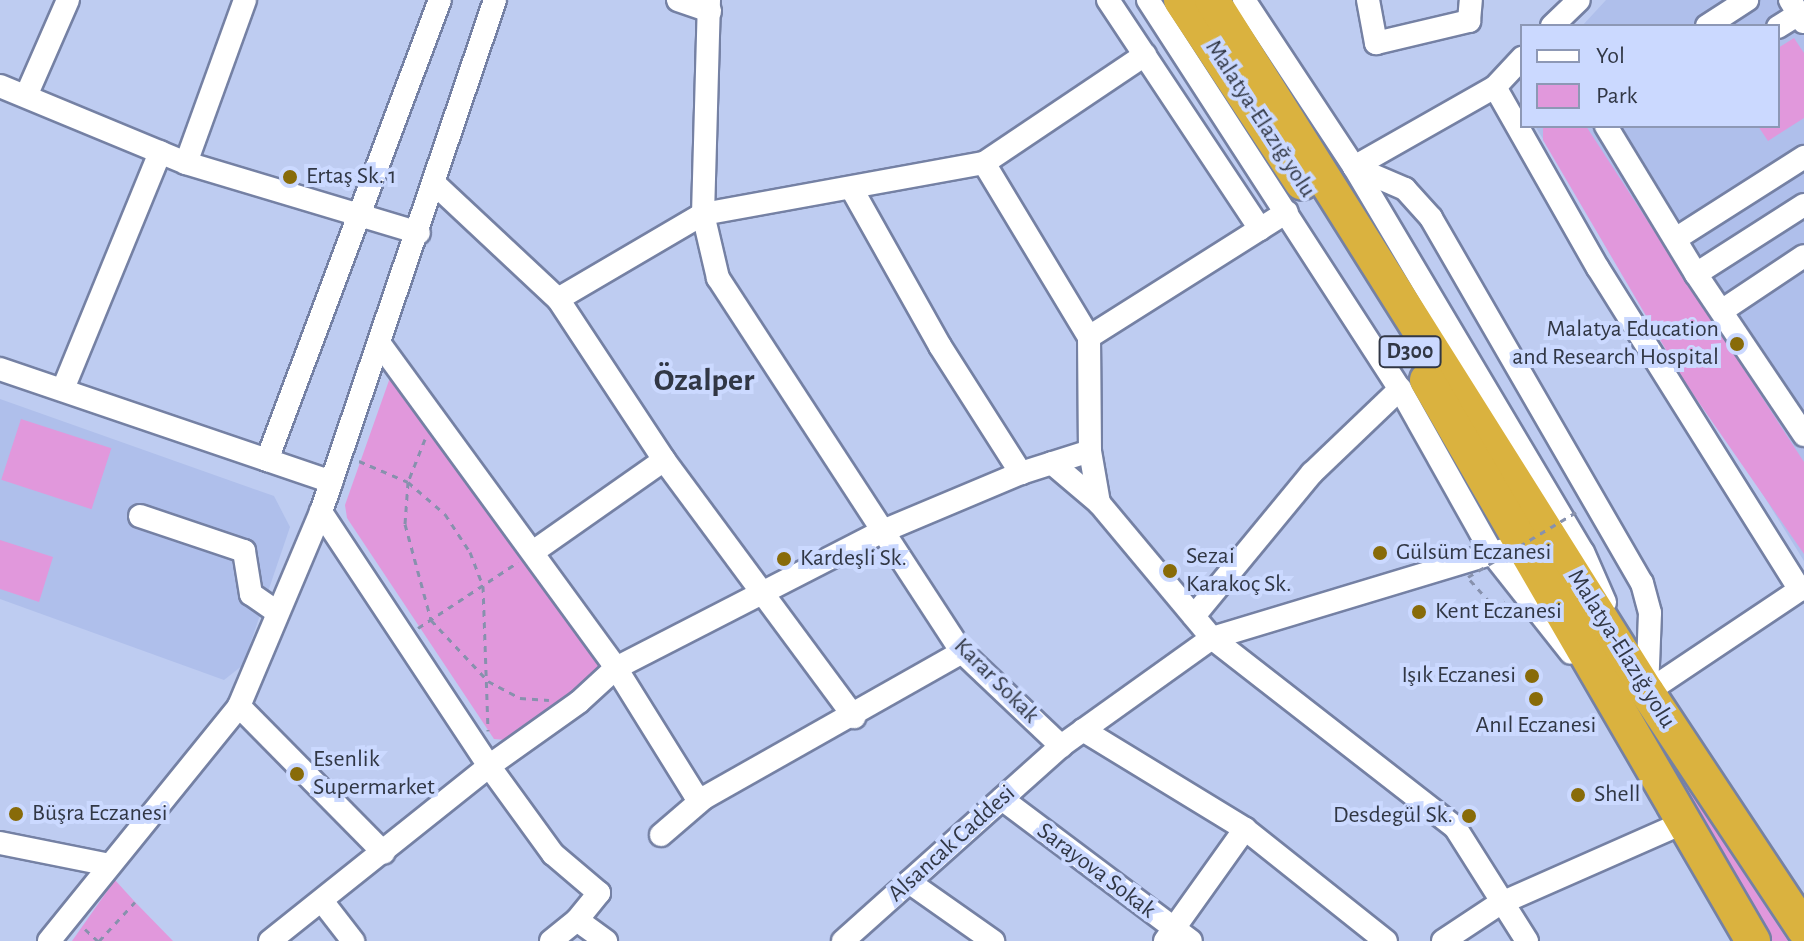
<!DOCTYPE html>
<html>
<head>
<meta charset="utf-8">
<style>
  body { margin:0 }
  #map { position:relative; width:1804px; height:941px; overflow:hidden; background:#beccf1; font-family:"Alegreya Sans",sans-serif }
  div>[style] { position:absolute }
  .built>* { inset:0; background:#afbfeb }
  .green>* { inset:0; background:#e198dc; transform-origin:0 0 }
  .path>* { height:3px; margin-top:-1.5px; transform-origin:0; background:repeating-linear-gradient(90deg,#8791ad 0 6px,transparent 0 12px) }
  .roads { filter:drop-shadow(2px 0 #7581a4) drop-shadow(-2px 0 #7581a4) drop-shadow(0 2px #7581a4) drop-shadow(0 -2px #7581a4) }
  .minor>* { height:22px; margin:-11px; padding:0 11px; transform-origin:11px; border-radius:11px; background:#fff }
  .highway>* { height:34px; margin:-17px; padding:0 17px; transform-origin:17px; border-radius:17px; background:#dab23f }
  .path-bridge>* { height:3px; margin-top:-1.5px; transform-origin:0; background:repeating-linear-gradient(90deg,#8791ad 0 6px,transparent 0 12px) }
  .dots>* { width:22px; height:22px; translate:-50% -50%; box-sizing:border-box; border:4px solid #cbd9ff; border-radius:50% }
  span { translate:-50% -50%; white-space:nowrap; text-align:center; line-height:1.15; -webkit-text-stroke:8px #cbd9ff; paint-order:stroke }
  .shield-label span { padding:2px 6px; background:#cbd9ff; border:2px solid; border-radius:6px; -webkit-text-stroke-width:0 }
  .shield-label { font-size:22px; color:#313745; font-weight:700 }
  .street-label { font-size:24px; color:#313745 }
  .poi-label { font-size:24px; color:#313745 }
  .left { translate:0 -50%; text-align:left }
  .right { translate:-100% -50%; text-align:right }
  .district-label { font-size:32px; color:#313745; font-weight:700 }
  .legend { position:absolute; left:1520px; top:24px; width:260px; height:104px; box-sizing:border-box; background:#cbd9ff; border:2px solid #8d98b5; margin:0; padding:10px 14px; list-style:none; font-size:24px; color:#313745 }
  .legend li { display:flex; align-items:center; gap:16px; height:40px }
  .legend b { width:40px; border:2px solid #8d98b5 }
</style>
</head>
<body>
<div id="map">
  <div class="built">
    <div style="clip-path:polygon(1606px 0,1804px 0,1804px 561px,1535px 126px,1778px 126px,1778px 26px,1582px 26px)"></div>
    <div style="clip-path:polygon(0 399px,274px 496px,290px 527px,243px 665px,224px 680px,0 599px)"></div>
  </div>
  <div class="green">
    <div style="clip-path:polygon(1794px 38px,1804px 53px,1804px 118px,1768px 141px,1758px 126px,1778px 126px,1778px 48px)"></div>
    <div style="clip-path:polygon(1543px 126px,1586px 126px,1804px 462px,1804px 554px,1686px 384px,1543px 140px)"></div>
    <div style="clip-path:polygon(392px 372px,603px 668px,507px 740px,494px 739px,347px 518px,345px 505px)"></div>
    <div style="left:21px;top:419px;width:95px;height:64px;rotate:18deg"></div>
    <div style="clip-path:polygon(0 540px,53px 557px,39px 602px,0 589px)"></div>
    <div style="clip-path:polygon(1549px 565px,1704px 813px,1788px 941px,1769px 941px)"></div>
    <div style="clip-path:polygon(115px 880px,135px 902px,173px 941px,72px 941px)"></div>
  </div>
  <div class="path">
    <div style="left:425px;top:439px;width:46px;rotate:111.6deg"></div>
    <div style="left:408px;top:482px;width:42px;rotate:94.1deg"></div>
    <div style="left:405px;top:524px;width:99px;rotate:74.8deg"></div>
    <div style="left:431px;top:620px;width:83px;rotate:46.9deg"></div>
    <div style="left:488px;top:681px;width:36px;rotate:28deg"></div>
    <div style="left:520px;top:698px;width:29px;rotate:4deg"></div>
    <div style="left:359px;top:461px;width:53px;rotate:23.2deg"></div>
    <div style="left:408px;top:482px;width:49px;rotate:40.9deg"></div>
    <div style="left:445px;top:514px;width:45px;rotate:56.7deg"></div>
    <div style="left:470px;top:552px;width:36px;rotate:69deg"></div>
    <div style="left:483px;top:586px;width:145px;rotate:88deg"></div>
    <div style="left:1470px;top:580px;width:36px;rotate:48deg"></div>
    <div style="left:1494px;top:607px;width:12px;rotate:-35deg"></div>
    <div style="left:418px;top:628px;width:120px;rotate:-33.4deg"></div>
    <div style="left:85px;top:929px;width:18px;rotate:43deg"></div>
    <div style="left:99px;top:941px;width:53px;rotate:-47.3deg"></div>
  </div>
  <div class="roads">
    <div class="minor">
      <div style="left:678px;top:0;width:34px;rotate:19deg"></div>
      <div style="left:709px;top:0;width:214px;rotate:91.6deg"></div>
      <div style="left:703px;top:214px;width:66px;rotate:76.8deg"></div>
      <div style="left:718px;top:278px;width:447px;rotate:56.9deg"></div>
      <div style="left:962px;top:652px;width:137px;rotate:43.5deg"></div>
      <div style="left:1108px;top:0;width:275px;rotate:56.4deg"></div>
      <div style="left:1148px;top:0;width:463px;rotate:57.1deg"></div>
      <div style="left:1400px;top:389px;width:188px;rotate:60.7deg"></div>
      <div style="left:1492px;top:553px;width:127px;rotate:51.7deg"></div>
      <div style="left:1244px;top:0;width:200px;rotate:56.6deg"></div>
      <div style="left:1354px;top:167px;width:448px;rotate:59.3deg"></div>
      <div style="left:1583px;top:552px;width:55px;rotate:66.3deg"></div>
      <div style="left:1368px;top:0;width:44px;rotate:79.5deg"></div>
      <div style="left:1376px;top:43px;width:96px;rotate:-13.3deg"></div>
      <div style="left:1469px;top:21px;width:21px;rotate:-85deg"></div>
      <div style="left:1790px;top:0;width:26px;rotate:58deg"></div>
      <div style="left:1552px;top:26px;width:37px;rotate:-44deg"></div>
      <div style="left:1707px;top:26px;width:48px;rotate:-33deg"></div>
      <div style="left:1778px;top:27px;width:25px;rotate:-32deg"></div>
      <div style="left:0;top:86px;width:201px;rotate:22.5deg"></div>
      <div style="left:186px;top:163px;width:243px;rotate:16.7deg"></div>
      <div style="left:1495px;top:87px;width:208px;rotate:60.4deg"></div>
      <div style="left:1598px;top:268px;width:380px;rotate:57.9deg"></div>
      <div style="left:26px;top:96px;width:105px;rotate:-66.4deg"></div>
      <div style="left:1606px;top:126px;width:173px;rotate:58.7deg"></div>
      <div style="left:1696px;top:274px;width:194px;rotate:56.1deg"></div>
      <div style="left:186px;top:163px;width:173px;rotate:-70.1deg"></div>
      <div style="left:984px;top:163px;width:203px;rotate:58.9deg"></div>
      <div style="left:1089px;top:337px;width:234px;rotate:-32.3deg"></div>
      <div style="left:1354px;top:167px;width:56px;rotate:23.3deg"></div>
      <div style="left:1405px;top:189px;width:39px;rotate:48deg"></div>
      <div style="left:1431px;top:218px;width:422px;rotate:60deg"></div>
      <div style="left:1642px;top:583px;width:31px;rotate:75deg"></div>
      <div style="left:1650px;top:613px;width:77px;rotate:92.2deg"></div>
      <div style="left:1354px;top:167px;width:162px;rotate:-29.6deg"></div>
      <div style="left:1495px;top:87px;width:40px;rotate:-47deg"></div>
      <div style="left:436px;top:185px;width:167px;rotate:43.1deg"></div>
      <div style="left:558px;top:299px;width:193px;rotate:56.6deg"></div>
      <div style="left:664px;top:460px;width:320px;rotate:53.5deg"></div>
      <div style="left:853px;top:191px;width:178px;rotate:60.7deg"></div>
      <div style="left:940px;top:346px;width:151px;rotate:57.5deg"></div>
      <div style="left:1677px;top:238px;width:151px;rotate:-32.5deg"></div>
      <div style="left:1696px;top:274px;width:128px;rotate:-32.6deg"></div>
      <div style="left:558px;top:299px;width:168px;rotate:-30.4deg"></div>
      <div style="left:703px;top:214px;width:286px;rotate:-10.3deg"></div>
      <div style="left:984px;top:163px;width:194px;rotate:-33.9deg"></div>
      <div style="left:1723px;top:310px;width:97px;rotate:-33.7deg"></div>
      <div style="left:1089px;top:337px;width:114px;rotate:89.5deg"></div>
      <div style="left:1090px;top:451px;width:53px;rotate:80.2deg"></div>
      <div style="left:1099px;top:503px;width:176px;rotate:50.1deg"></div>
      <div style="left:1212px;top:638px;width:308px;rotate:37.9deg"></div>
      <div style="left:1455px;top:827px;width:135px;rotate:57.7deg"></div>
      <div style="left:380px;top:344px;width:401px;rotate:53.9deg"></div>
      <div style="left:616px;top:668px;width:300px;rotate:-27.2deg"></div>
      <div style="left:883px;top:531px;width:150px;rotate:-22.8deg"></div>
      <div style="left:1021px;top:473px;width:72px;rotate:-17.7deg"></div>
      <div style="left:0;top:369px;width:350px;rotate:18.8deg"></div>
      <div style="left:63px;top:389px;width:256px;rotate:-67.7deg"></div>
      <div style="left:267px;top:460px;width:491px;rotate:-69.4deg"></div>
      <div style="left:1052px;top:463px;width:62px;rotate:40.4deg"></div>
      <div style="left:140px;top:516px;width:110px;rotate:18.6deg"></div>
      <div style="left:244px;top:551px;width:44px;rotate:80.8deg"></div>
      <div style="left:251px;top:594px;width:32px;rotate:35deg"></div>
      <div style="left:533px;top:552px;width:160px;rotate:-35.1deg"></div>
      <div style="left:1194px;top:616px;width:185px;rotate:-50.5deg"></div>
      <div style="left:1312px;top:473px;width:122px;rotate:-43.7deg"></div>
      <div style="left:1647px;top:692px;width:189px;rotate:-33.8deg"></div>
      <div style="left:239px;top:706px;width:206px;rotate:45.4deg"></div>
      <div style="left:1083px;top:730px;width:190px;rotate:31.4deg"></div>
      <div style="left:1245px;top:829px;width:180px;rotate:38.5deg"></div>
      <div style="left:1002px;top:799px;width:236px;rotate:36.9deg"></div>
      <div style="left:661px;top:835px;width:57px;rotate:-40.7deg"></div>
      <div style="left:0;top:843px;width:112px;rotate:11.3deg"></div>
      <div style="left:909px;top:882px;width:103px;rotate:35.1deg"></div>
      <div style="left:322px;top:901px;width:51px;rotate:52.2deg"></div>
      <div style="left:577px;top:920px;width:35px;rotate:-51deg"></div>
      <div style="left:599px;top:893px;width:60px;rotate:-139.7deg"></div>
      <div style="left:553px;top:854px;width:109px;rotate:-126deg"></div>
      <div style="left:489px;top:766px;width:110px;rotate:-35.4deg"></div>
      <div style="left:579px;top:702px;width:50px;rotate:-42.6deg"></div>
      <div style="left:616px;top:668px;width:150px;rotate:58.1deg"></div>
      <div style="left:695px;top:795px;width:9px;rotate:18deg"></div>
      <div style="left:704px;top:798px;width:296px;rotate:-29.5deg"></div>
      <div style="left:49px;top:941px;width:302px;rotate:-51deg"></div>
      <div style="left:239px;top:706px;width:211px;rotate:-67.1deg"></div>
      <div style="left:321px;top:512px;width:541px;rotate:-71.23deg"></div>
      <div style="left:270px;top:941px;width:280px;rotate:-38.6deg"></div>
      <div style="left:489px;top:766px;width:305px;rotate:-123.5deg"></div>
      <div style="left:551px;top:941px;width:33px;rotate:-39deg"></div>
      <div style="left:577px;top:920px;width:36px;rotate:36deg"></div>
      <div style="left:843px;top:941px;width:292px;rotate:-41.8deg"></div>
      <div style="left:1061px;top:746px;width:186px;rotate:-35.6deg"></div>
      <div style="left:1212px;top:638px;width:304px;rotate:-16.8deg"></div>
      <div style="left:1165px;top:941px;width:138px;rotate:-54.5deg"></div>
      <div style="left:1443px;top:941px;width:67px;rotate:-33.5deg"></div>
      <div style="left:1499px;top:904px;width:201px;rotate:-23.8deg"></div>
    </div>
    <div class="highway">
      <div style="left:1181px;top:0;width:219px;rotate:56.5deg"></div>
      <div style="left:1212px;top:0;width:817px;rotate:57.85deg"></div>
      <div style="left:1647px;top:692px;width:284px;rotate:56.5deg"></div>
      <div style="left:1427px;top:380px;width:649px;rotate:59.84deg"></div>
    </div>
  </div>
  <div class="path-bridge">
    <div style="left:1468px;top:577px;width:126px;rotate:-31deg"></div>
  </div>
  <div class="dots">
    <div style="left:290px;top:177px;background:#886b09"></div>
    <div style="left:1737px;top:344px;background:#886b09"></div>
    <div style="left:1380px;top:553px;background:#886b09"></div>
    <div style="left:784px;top:559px;background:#886b09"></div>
    <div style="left:1170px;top:571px;background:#886b09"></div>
    <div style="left:1419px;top:612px;background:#886b09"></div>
    <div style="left:1532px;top:676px;background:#886b09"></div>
    <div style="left:1536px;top:699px;background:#886b09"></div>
    <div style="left:297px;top:774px;background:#886b09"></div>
    <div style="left:1578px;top:795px;background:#886b09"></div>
    <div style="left:16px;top:814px;background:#886b09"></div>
    <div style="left:1469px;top:816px;background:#886b09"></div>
  </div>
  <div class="shield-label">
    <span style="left:1410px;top:352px">D300</span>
  </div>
  <div class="street-label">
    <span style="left:1260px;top:119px;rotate:57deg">Malatya-Elazığ yolu</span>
    <span style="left:1621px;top:649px;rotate:58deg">Malatya-Elazığ yolu</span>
    <span style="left:996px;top:681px;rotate:45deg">Karar Sokak</span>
    <span style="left:952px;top:844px;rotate:-42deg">Alsancak Caddesi</span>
    <span style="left:1096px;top:871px;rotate:37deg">Sarayova Sokak</span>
  </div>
  <div class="poi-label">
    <span class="left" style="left:306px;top:177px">Ertaş Sk. 1</span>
    <span class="right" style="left:1719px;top:344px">Malatya Education<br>and Research Hospital</span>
    <span class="left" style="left:1396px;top:553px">Gülsüm Eczanesi</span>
    <span class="left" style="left:1186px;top:571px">Sezai<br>Karakoç Sk.</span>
    <span class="left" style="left:800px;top:559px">Kardeşli Sk.</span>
    <span class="left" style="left:1435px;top:612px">Kent Eczanesi</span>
    <span class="right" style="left:1516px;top:676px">Işık Eczanesi</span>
    <span style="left:1536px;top:726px">Anıl Eczanesi</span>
    <span class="left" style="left:313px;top:774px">Esenlik<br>Supermarket</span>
    <span class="left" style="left:1594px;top:795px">Shell</span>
    <span class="left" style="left:32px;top:814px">Büşra Eczanesi</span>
    <span class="right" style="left:1453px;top:816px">Desdegül Sk.</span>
  </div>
  <div class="district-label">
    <span style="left:704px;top:380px">Özalper</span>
  </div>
  <ul class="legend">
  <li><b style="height:10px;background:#fff"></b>Yol</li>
  <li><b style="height:22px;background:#e198dc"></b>Park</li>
  </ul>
</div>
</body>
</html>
